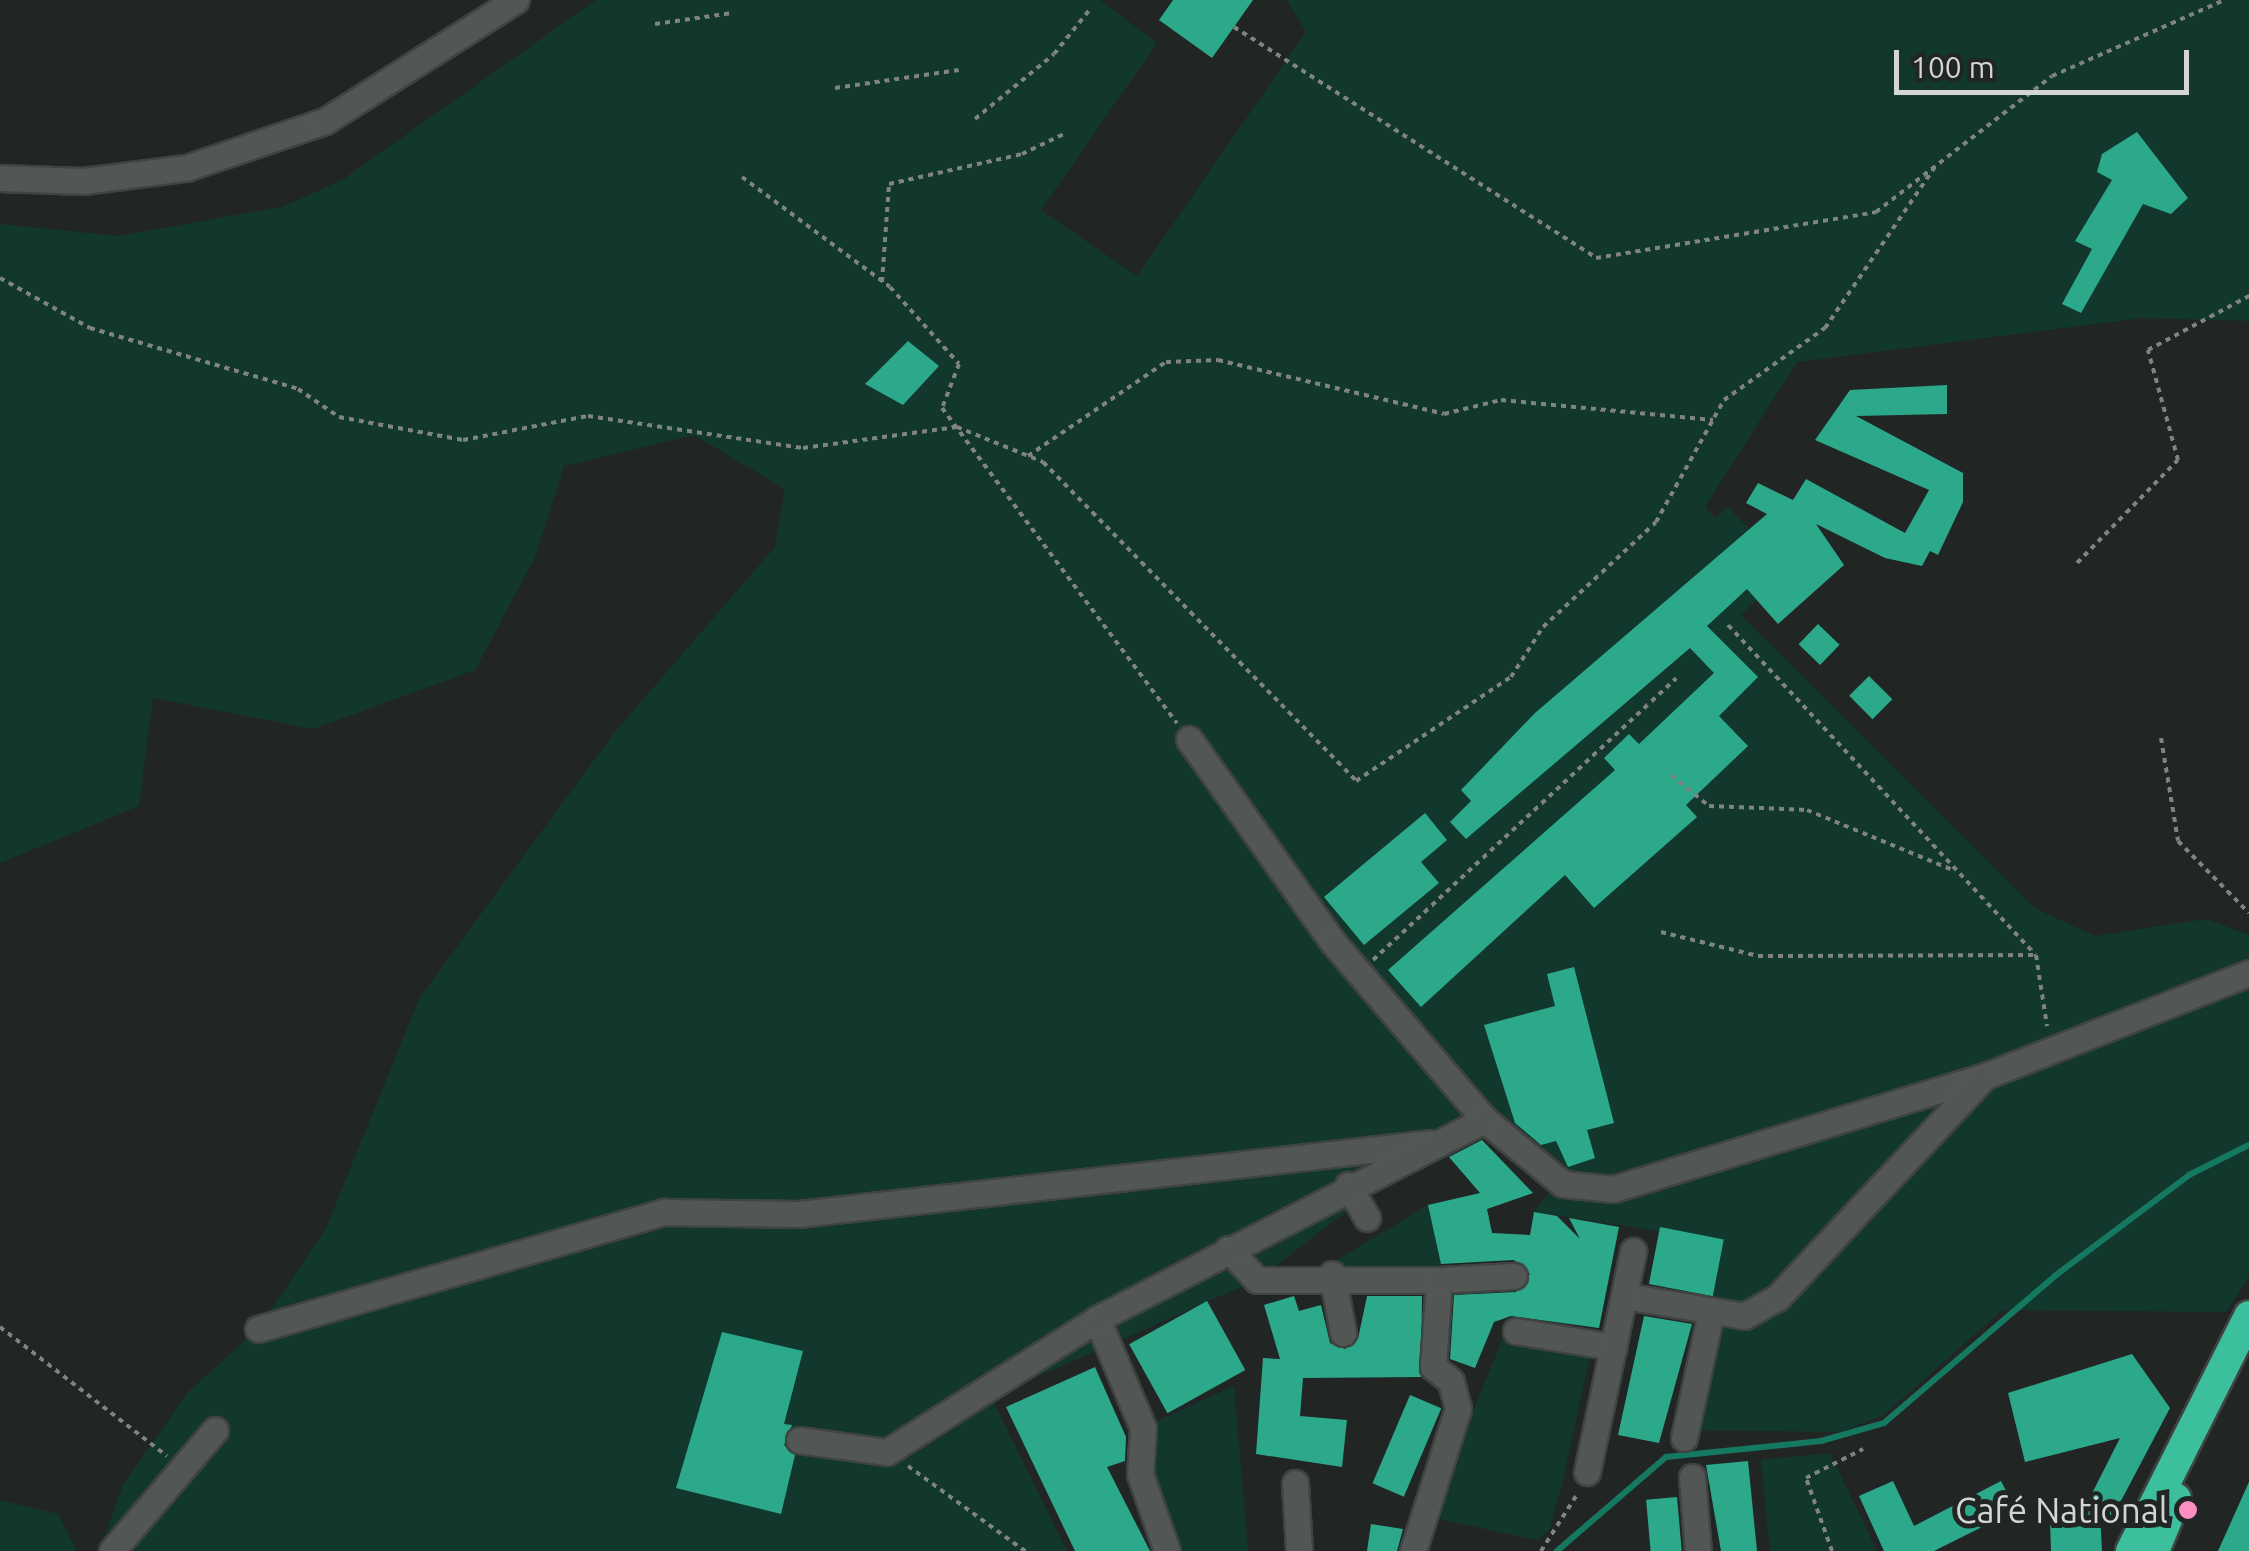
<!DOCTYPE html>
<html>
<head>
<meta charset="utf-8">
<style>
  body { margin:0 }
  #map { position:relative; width:2249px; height:1551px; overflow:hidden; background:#212624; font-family:Ubuntu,sans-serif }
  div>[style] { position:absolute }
  .green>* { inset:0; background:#12372d }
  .stream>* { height:6px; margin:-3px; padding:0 3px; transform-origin:3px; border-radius:3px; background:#157861 }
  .building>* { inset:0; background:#2ba98a; transform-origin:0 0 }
  .path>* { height:4px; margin-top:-2px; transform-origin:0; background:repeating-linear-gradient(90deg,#7f8381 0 5px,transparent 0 10px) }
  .roads { filter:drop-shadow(2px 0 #3f4341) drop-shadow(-2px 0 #3f4341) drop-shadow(0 2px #3f4341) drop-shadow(0 -2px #3f4341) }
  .minor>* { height:25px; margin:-12.5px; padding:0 12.5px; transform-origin:12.5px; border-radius:12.5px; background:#525755 }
  .highway>* { height:30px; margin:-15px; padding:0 15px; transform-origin:15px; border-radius:15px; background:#3bbf9d }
  .dots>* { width:28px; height:28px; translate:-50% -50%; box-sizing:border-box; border:5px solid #212624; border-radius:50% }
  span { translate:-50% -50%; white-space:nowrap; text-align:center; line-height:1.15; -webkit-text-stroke:10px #212624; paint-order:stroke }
  .poi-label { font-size:35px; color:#d3d6d5 }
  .right { translate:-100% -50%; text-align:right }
  .scale { position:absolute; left:1894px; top:50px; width:295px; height:45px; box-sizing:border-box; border:5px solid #d3d6d5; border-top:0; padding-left:12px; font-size:30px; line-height:35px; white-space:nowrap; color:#d3d6d5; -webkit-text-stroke:8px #212624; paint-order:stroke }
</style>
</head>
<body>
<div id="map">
  <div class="green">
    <div style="clip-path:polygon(596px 0,1100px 0,1157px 43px,1041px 210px,1137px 276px,1306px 32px,1287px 0,2249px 0,2249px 321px,2142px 318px,1797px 362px,1705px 507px,1715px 518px,1728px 507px,1788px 569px,1741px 615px,2036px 909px,2095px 936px,2206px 919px,2249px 935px,2249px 1277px,2226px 1312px,2002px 1310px,1884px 1415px,1840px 1432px,1677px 1430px,1724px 1241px,1534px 1212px,1553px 1187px,1318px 910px,1465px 1121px,1257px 1280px,991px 1397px,905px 1460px,994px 1403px,1067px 1551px,99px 1551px,123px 1485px,188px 1392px,258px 1329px,326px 1228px,420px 997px,614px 733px,775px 547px,785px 489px,694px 435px,564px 466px,535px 557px,475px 670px,313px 729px,153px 698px,139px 806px,0 863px,0 224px,118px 236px,282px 207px,342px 180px)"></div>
    <div style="clip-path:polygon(1428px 1205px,1444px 1275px,1338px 1267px,1335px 1261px)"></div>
    <div style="clip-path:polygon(1504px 1336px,1591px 1351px,1562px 1485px,1549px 1530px,1536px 1540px,1429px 1517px)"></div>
    <div style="clip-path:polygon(1234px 1386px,1248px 1551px,1180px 1551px,1151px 1463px,1155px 1422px)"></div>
    <div style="clip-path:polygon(1830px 1453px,1877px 1551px,1770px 1551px,1761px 1460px)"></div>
    <div style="clip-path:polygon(0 1500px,58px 1514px,77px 1551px,0 1551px)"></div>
  </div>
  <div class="stream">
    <div style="left:1557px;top:1551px;width:144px;rotate:-40.8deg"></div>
    <div style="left:1666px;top:1457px;width:156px;rotate:-5.9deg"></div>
    <div style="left:1821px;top:1441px;width:66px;rotate:-15.9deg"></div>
    <div style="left:1884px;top:1423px;width:227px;rotate:-40.7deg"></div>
    <div style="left:2056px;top:1275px;width:166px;rotate:-36.9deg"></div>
    <div style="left:2189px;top:1175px;width:67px;rotate:-26.6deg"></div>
  </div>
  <div class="building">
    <div style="clip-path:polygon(1173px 0,1253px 0,1212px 58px,1159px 20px)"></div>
    <div style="clip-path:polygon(2137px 132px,2188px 198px,2171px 214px,2143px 204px,2081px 313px,2062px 304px,2092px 249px,2075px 241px,2112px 180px,2097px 172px,2102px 154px)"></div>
    <div style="clip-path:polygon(908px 341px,939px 366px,903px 405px,865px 384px)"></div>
    <div style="clip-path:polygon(1947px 385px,1947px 414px,1856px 416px,1963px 473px,1963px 502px,1938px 555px,1930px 551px,1922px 566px,1885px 558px,1816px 524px,1844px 565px,1778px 624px,1747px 589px,1707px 626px,1758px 677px,1719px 716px,1748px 746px,1686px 805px,1697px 817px,1594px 908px,1565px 875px,1421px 1007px,1388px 970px,1615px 770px,1604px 758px,1629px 734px,1639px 744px,1714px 673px,1690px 648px,1466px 839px,1450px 822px,1471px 801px,1461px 790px,1535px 713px,1767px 514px,1746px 503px,1758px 483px,1793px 500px,1806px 479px,1905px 533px,1929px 490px,1815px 440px,1850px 390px)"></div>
    <div style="left:1818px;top:624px;width:30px;height:28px;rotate:44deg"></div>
    <div style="left:1869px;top:676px;width:33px;height:28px;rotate:45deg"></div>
    <div style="clip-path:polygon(1425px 813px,1447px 840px,1421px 862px,1439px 883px,1364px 945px,1324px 897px)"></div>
    <div style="clip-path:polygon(1574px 967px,1614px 1123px,1587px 1130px,1595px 1158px,1568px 1167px,1556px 1141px,1541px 1145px,1515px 1123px,1484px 1025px,1555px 1006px,1547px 974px)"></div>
    <div style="clip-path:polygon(1482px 1140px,1533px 1193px,1487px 1209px,1492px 1233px,1530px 1235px,1534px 1212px,1557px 1216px,1580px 1239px,1569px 1218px,1619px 1227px,1599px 1328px,1511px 1316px,1494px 1322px,1475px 1368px,1450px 1359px,1454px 1295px,1516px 1292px,1530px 1274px,1514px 1260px,1441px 1264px,1428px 1205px,1480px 1193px,1449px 1157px)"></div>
    <div style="left:1660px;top:1227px;width:65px;height:58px;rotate:11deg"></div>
    <div style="clip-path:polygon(1294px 1296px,1299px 1311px,1321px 1305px,1330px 1343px,1345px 1349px,1358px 1339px,1367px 1296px,1422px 1296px,1421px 1377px,1303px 1378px,1300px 1416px,1347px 1420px,1342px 1467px,1256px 1454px,1263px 1358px,1280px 1359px,1264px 1305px)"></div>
    <div style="left:1207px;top:1301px;width:79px;height:89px;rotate:61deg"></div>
    <div style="clip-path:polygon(1644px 1316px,1692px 1324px,1659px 1443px,1618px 1435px)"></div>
    <div style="clip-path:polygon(722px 1332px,803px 1351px,784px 1424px,792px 1425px,784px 1445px,795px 1455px,781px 1514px,676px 1488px)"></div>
    <div style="clip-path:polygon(2132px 1354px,2170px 1408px,2113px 1516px,2100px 1512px,2102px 1551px,2051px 1551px,2050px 1521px,2079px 1519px,2120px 1438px,2025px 1462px,2008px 1393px)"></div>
    <div style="clip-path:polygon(1095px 1367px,1126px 1437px,1125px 1461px,1107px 1467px,1150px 1551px,1075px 1551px,1006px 1407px)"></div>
    <div style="left:1410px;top:1395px;width:34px;height:96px;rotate:23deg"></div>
    <div style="clip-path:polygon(1748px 1461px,1757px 1551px,1721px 1551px,1706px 1465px)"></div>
    <div style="clip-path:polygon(1893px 1481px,1914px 1526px,2001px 1481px,2016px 1510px,1934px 1551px,1884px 1551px,1859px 1496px)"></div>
    <div style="clip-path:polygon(2249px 1482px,2249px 1551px,2218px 1551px)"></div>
    <div style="left:1677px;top:1497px;width:54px;height:31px;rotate:85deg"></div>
    <div style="clip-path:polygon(1371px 1524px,1403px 1529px,1397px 1551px,1367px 1551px)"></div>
  </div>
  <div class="path">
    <div style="left:655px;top:24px;width:78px;rotate:-8.1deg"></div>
    <div style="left:1234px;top:27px;width:429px;rotate:32.5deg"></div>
    <div style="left:1596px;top:258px;width:284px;rotate:-9.3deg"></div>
    <div style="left:1876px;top:212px;width:222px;rotate:-37.7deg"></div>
    <div style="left:2052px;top:76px;width:188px;rotate:-23.8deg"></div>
    <div style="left:835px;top:88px;width:125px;rotate:-8.3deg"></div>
    <div style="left:975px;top:119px;width:102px;rotate:-39.4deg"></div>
    <div style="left:1054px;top:54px;width:59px;rotate:-51.2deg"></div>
    <div style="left:742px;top:177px;width:184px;rotate:36.6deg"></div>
    <div style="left:890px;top:287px;width:103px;rotate:48.1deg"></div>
    <div style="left:959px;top:364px;width:47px;rotate:111.1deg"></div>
    <div style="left:942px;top:408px;width:393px;rotate:53.3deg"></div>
    <div style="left:0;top:278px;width:103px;rotate:29.1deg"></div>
    <div style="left:90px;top:328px;width:217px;rotate:16.3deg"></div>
    <div style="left:298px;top:389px;width:50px;rotate:34.3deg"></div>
    <div style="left:339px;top:417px;width:126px;rotate:10.5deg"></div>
    <div style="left:463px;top:440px;width:127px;rotate:-10.9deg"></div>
    <div style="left:588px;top:416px;width:217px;rotate:8.5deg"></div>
    <div style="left:803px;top:448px;width:155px;rotate:-7.8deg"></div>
    <div style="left:957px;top:427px;width:93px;rotate:22.1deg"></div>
    <div style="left:1043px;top:462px;width:447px;rotate:45.5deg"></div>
    <div style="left:1356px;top:781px;width:187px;rotate:-33.9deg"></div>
    <div style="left:1511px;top:677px;width:59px;rotate:-57.4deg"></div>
    <div style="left:1543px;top:627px;width:154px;rotate:-42.9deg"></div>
    <div style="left:1656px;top:522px;width:140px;rotate:-60.9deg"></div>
    <div style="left:1724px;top:400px;width:124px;rotate:-35.5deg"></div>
    <div style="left:1825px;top:328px;width:195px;rotate:-55.7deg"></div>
    <div style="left:882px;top:282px;width:98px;rotate:-85.9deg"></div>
    <div style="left:889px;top:184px;width:136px;rotate:-12.7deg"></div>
    <div style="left:1022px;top:154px;width:47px;rotate:-25.5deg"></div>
    <div style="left:1028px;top:456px;width:167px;rotate:-34.3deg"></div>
    <div style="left:1166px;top:362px;width:52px;rotate:-2.2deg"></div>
    <div style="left:1218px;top:360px;width:232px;rotate:13.4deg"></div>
    <div style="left:1444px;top:414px;width:59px;rotate:-13.8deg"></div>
    <div style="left:1501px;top:400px;width:213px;rotate:5.4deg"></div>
    <div style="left:2077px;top:563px;width:144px;rotate:-45.6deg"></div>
    <div style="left:2178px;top:460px;width:114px;rotate:-105.3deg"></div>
    <div style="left:2148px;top:350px;width:115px;rotate:-28.1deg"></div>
    <div style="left:1728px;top:625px;width:451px;rotate:47deg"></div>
    <div style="left:2161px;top:738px;width:104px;rotate:80.6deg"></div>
    <div style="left:2178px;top:841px;width:101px;rotate:45.4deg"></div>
    <div style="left:1671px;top:775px;width:49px;rotate:39.2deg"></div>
    <div style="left:1709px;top:806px;width:98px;rotate:2.3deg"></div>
    <div style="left:1807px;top:810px;width:160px;rotate:22.4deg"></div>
    <div style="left:1661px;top:932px;width:100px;rotate:13.9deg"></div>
    <div style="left:1758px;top:956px;width:278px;rotate:-0.2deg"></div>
    <div style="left:2036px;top:955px;width:72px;rotate:81.2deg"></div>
    <div style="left:1373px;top:960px;width:414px;rotate:-42.9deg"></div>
    <div style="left:0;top:1327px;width:211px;rotate:37.7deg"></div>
    <div style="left:908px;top:1466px;width:145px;rotate:36deg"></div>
    <div style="left:1541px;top:1551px;width:69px;rotate:-57.5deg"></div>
    <div style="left:1832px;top:1551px;width:77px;rotate:-109.6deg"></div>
    <div style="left:1806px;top:1478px;width:64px;rotate:-27deg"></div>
  </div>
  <div class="roads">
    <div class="minor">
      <div style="left:0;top:178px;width:83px;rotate:2.1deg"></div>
      <div style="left:83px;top:181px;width:104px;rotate:-7.2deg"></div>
      <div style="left:186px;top:168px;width:147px;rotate:-18.7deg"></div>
      <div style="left:325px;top:121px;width:226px;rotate:-32.4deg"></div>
      <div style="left:1189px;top:739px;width:247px;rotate:54.7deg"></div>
      <div style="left:1332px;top:941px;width:235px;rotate:49.5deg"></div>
      <div style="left:1485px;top:1120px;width:101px;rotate:39.4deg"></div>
      <div style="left:1563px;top:1184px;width:50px;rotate:5.7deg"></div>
      <div style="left:1613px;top:1189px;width:389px;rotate:-16.9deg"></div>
      <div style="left:1985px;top:1076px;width:283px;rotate:-21.3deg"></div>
      <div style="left:1348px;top:1185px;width:38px;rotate:60deg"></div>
      <div style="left:1228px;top:1249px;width:42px;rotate:46.9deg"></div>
      <div style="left:1257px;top:1280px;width:182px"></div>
      <div style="left:1332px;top:1274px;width:60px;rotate:79.4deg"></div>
      <div style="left:1625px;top:1296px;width:121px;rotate:9.5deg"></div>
      <div style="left:1744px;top:1316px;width:38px;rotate:-29deg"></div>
      <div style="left:1777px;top:1298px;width:300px;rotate:-46.9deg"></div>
      <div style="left:1097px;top:1319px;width:118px;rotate:67.1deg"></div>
      <div style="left:1143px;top:1428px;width:46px;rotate:93.7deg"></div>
      <div style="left:1140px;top:1474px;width:82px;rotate:70.7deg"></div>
      <div style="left:258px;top:1329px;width:423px;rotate:-16.1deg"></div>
      <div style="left:664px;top:1212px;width:135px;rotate:0.8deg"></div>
      <div style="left:799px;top:1214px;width:636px;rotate:-6.41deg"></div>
      <div style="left:1516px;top:1331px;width:99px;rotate:9.3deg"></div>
      <div style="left:1684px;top:1438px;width:129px;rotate:-77.9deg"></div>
      <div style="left:799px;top:1440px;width:89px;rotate:7.8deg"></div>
      <div style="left:887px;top:1452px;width:249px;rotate:-32.3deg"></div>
      <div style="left:1097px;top:1319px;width:436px;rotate:-27.2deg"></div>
      <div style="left:1587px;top:1472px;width:226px;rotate:-78.2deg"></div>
      <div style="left:1692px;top:1477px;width:74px;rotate:85.4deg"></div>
      <div style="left:1295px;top:1483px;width:68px;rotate:86.6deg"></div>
      <div style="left:112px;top:1551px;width:159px;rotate:-49.6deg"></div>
      <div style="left:1413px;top:1551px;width:150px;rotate:-72.5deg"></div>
      <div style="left:1458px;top:1408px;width:28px;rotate:-105deg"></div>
      <div style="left:1451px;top:1381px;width:23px;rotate:-142deg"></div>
      <div style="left:1433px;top:1367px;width:87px;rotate:-86.1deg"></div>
      <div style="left:1439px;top:1280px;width:75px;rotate:-3.1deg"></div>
    </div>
    <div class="highway">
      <div style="left:2131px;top:1551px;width:263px;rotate:-63.3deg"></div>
      <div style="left:2154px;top:1551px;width:57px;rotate:-67.5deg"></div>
    </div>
  </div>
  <div class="dots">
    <div style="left:2188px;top:1510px;background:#fc8fc1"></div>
  </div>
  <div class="poi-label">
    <span class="right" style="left:2168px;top:1510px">Café National</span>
  </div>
  <div class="scale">100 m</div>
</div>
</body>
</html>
